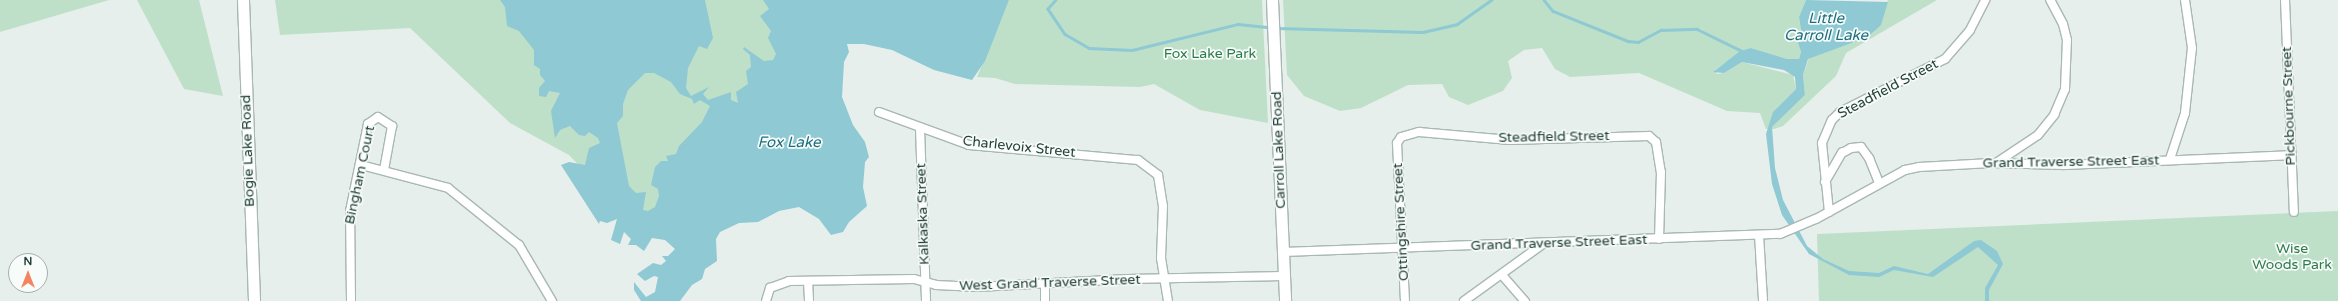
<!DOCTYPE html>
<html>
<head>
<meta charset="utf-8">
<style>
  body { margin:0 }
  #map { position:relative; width:2338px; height:301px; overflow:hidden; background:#e6efeb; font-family:"Varela Round",sans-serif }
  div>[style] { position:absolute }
  .green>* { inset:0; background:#bfe0c8 }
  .water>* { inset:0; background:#8ec9d4 }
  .stream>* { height:2.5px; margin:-1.25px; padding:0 1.25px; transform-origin:1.25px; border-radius:1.25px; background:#8ec9d4 }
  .roads { filter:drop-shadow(1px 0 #a8b8b2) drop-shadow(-1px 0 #a8b8b2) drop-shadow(0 1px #a8b8b2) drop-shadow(0 -1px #a8b8b2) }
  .street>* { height:8px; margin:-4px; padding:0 4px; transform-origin:4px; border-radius:4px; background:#fff }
  .secondary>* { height:11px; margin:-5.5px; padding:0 5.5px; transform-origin:5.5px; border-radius:5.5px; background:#fff }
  span { translate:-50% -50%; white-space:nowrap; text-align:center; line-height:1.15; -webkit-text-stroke:3.5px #f7fbf9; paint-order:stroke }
  .park-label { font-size:14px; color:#2d7a4b }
  .street-label { font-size:14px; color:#24423a }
  .water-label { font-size:15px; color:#1c6f80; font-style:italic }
  .north { position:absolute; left:8px; top:253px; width:40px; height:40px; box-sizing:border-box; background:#f7fbf9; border:1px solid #a3b1ad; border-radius:50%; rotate:0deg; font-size:11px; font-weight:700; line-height:16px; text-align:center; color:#24423a }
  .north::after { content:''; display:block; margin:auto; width:14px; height:18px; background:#f4845f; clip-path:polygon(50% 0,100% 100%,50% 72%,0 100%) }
</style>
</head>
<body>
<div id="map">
  <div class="green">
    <div style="clip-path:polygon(0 0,109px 0,0 32px)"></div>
    <div style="clip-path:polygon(137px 0,199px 0,223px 96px,184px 89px)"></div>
    <div style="clip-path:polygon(275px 0,778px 0,803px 51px,652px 224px,624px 212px,569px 155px,510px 123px,410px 28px,280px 35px)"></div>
    <div style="clip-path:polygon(1009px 0,1262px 0,1268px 123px,1200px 110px,1154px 84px,1140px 87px,1015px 84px,995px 78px,977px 77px)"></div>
    <div style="clip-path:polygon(1283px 0,1806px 0,1799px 17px,1801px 30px,1797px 40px,1801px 52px,1799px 59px,1787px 59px,1751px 48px,1741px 51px,1715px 70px,1717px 74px,1724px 73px,1742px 62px,1793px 75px,1796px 89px,1777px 108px,1772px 127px,1805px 95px,1803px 75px,1809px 58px,1868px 37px,1874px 32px,1888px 0,1937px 0,1846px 53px,1836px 76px,1783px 126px,1774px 129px,1766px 129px,1760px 113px,1727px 111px,1639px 73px,1570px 77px,1555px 69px,1542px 48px,1524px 50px,1508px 61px,1512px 78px,1503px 91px,1468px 105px,1449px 97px,1442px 84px,1408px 85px,1361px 108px,1340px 111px,1304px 96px,1287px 75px)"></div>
    <div style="clip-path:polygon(2338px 211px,2338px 301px,1819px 301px,1817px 234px)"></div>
  </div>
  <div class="water">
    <div style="clip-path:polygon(evenodd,500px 0,705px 0,713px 38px,707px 49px,699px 46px,688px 68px,686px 88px,691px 96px,709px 87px,703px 94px,708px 100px,731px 92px,731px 100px,738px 103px,736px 92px,748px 84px,746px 71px,751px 67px,750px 55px,743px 49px,744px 47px,764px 61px,773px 60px,776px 54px,768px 38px,771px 31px,760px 16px,769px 9px,763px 0,1009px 0,985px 61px,972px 80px,934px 70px,892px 50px,864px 44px,847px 44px,849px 52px,844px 62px,842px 97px,853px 125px,865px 142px,869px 157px,865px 162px,863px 187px,867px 206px,849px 222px,843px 232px,831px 235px,819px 219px,799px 207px,779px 211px,758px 222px,739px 223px,720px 232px,716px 239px,717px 261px,705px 269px,702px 279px,692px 285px,680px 301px,641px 301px,634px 290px,634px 282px,646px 297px,655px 292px,658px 277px,654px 276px,645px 281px,637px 274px,653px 263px,661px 265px,666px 261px,662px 256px,668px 256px,675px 249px,665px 240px,652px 238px,644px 251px,636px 245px,628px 245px,631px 239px,624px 232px,620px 244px,611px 240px,617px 219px,607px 223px,600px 221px,599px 224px,561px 165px,569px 162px,585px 165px,589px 148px,600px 143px,598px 138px,589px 132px,585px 136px,579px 135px,570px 126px,560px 130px,555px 138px,551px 111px,560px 93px,549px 91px,546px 97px,539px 96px,539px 88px,545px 81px,540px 75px,540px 69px,534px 65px,534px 50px,519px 31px,507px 26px,505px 7px,500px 0,645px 73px,654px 73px,671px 82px,680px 94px,692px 99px,694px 104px,700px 100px,710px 106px,702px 122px,679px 146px,676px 154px,666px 156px,668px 161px,661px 161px,655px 167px,651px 185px,658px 189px,659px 196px,655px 207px,648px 211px,643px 210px,646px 192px,636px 193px,629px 186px,617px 123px,623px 116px,623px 104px,628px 90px,645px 73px)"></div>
    <div style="clip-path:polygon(1806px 0,1888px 2px,1881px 25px,1868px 37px,1808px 59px,1803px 75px,1805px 95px,1772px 127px,1775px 168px,1783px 200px,1807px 246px,1823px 259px,1849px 271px,1879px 273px,1894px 266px,1928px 274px,1974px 241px,1981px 240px,1997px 251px,2003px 264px,1989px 290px,1989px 301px,1985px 301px,1985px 288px,1998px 265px,1978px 247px,1933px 277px,1894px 270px,1879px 277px,1849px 275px,1809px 254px,1782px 215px,1772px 184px,1766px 134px,1773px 112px,1796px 89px,1795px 77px,1784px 70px,1742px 62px,1724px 73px,1713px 72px,1740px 51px,1751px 48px,1787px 59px,1799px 59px,1801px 52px,1797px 40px,1801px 30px,1799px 17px)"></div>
  </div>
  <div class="stream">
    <div style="left:1056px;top:0;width:12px;rotate:132deg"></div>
    <div style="left:1048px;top:9px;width:30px;rotate:56deg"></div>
    <div style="left:1065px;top:34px;width:28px;rotate:30deg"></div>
    <div style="left:1089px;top:48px;width:43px;rotate:2.7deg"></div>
    <div style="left:1132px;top:50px;width:109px;rotate:-13.8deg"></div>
    <div style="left:1238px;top:24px;width:31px;rotate:6deg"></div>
    <div style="left:1544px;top:0;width:14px;rotate:51deg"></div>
    <div style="left:1553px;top:11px;width:81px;rotate:21.8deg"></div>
    <div style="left:1628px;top:41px;width:10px;rotate:6deg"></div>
    <div style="left:1638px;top:42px;width:26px;rotate:-28deg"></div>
    <div style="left:1661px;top:30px;width:36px;rotate:-2deg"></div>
    <div style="left:1697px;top:29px;width:50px;rotate:26.1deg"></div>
    <div style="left:1276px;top:28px;width:147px;rotate:1.6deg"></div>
    <div style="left:1423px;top:32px;width:35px;rotate:-13deg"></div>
    <div style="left:1457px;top:24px;width:42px;rotate:-35.2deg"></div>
  </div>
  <div class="roads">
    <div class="street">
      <div style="left:2285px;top:0;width:212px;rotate:87.6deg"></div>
      <div style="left:879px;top:112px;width:96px;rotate:20.1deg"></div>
      <div style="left:969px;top:145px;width:170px;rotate:5.1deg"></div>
      <div style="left:1138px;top:160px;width:25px;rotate:37deg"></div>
      <div style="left:1158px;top:175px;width:31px;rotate:81deg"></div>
      <div style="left:1163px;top:206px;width:52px;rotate:92.2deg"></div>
      <div style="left:1161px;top:258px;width:44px;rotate:80.8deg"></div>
      <div style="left:920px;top:128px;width:173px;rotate:88deg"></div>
      <div style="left:2170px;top:159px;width:48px;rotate:-71.9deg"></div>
      <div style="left:2185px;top:113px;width:65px;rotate:-83.9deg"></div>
      <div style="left:2192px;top:48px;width:49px;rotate:-98.3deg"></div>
      <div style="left:1996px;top:163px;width:50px;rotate:-33.7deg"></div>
      <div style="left:2038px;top:135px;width:26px;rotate:-51deg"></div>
      <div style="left:2054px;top:115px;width:28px;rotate:-67deg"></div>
      <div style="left:2065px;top:89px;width:49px;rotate:-87.7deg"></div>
      <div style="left:2067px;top:40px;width:16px;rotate:-104deg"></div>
      <div style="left:2063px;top:24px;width:27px;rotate:-118deg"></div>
      <div style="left:361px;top:165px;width:90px;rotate:14.8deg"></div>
      <div style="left:448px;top:188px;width:91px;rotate:38.8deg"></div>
      <div style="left:519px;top:245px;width:65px;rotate:59.5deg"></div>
      <div style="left:1825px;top:182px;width:34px;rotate:-60deg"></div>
      <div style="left:1842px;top:153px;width:10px;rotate:-29deg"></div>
      <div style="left:1851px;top:148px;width:10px;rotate:-6deg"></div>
      <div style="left:1861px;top:147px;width:14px;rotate:54deg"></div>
      <div style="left:1869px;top:158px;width:27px;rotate:68deg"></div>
      <div style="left:1829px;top:212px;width:69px;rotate:-95.8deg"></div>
      <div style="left:1822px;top:143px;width:25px;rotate:-67deg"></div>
      <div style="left:1832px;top:120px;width:11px;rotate:-45deg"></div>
      <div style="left:1840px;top:112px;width:118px;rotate:-26.8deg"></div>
      <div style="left:1945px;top:59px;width:38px;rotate:-49deg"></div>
      <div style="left:1970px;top:30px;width:34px;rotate:-63deg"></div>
      <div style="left:1759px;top:235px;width:66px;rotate:86.5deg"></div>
      <div style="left:1283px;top:252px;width:497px;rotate:-2.1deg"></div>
      <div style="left:1780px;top:234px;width:39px;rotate:-23deg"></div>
      <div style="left:1816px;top:219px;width:102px;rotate:-28.8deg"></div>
      <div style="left:1905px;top:170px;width:14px;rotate:-12deg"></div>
      <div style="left:1919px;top:167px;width:72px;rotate:-3.2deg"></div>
      <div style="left:1991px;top:163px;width:73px;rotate:1.6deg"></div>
      <div style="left:2064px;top:165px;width:227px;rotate:-2.5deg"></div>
      <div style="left:1502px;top:275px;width:35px;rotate:49deg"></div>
      <div style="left:808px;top:281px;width:20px;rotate:87deg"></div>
      <div style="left:1045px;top:284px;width:17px;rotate:90deg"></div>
      <div style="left:351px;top:301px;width:90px;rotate:-90.6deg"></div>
      <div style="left:350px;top:211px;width:89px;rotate:-78.3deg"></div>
      <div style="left:368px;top:124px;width:12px;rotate:-35deg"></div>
      <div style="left:378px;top:117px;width:17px;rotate:33deg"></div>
      <div style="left:392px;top:126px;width:45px;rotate:100.3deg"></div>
      <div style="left:766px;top:301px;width:14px;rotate:-73deg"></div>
      <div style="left:770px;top:288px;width:20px;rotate:-20deg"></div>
      <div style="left:789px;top:281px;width:125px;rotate:-0.9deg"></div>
      <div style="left:914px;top:279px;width:23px;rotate:15deg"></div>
      <div style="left:936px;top:285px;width:41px;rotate:2.8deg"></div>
      <div style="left:977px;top:287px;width:151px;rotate:-3deg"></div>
      <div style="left:1128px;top:279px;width:156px;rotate:-1.1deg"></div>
      <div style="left:1405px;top:301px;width:158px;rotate:-92.9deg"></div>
      <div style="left:1397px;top:143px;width:7px;rotate:-56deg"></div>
      <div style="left:1401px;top:137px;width:19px;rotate:-16deg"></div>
      <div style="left:1419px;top:132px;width:91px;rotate:5deg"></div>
      <div style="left:1510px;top:140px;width:139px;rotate:-1.6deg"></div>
      <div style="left:1649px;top:136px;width:9px;rotate:41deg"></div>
      <div style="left:1656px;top:142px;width:30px;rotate:81deg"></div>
      <div style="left:1661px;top:172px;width:67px;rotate:91.7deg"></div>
      <div style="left:1464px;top:301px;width:99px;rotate:-35.9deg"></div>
    </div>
    <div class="secondary">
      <div style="left:243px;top:0;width:301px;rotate:87.9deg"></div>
      <div style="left:1272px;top:0;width:301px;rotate:87.5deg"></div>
    </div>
  </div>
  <div class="park-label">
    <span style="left:1210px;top:54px">Fox Lake Park</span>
    <span style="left:2292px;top:257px">Wise<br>Woods Park</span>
  </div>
  <div class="street-label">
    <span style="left:1888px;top:89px;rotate:-28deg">Steadfield Street</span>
    <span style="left:2289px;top:106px;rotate:-92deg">Pickbourne Street</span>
    <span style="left:1554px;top:137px;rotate:-1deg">Steadfield Street</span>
    <span style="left:1019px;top:147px;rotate:6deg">Charlevoix Street</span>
    <span style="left:1279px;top:150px;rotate:-92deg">Carroll Lake Road</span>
    <span style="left:248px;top:151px;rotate:-92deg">Bogie Lake Road</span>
    <span style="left:2071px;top:162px;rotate:-1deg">Grand Traverse Street East</span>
    <span style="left:360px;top:175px;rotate:-78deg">Bingham Court</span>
    <span style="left:923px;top:214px;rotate:-92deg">Kalkaska Street</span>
    <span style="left:1401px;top:222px;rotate:-93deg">Ottingshire Street</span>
    <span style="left:1559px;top:243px;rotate:-2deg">Grand Traverse Street East</span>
    <span style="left:1050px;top:283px;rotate:-2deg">West Grand Traverse Street</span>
  </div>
  <div class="water-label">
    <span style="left:1826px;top:27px">Little<br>Carroll Lake</span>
    <span style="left:789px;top:143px">Fox Lake</span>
  </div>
  <div class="north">N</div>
</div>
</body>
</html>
